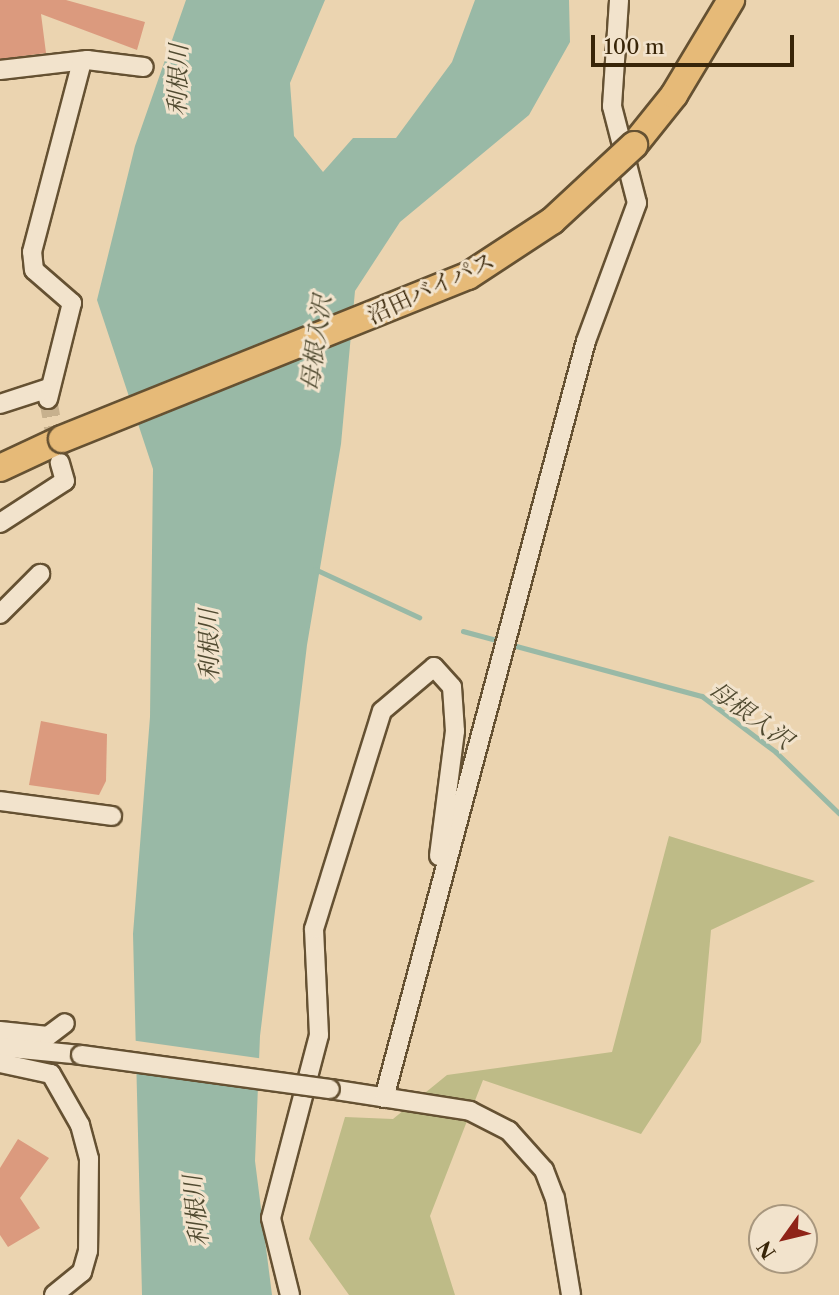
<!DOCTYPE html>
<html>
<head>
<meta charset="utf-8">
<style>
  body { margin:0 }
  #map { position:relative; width:839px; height:1295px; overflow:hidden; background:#ebd4b0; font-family:"Libre Caslon Text","Noto Serif JP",serif }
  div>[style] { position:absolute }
  .green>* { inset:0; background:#bebb87 }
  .water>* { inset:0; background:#99b9a6 }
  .pier>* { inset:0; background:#ebd4b0; transform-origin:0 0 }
  .stream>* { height:4.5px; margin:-2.25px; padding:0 2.25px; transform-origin:2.25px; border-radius:2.25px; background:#99b9a6 }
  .building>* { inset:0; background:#db9a7e }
  .minor-tunnel>* { height:18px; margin-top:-9px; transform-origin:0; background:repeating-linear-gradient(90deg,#c7b18e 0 18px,transparent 0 27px) }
  .roads { filter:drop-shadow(2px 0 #655132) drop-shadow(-2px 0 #655132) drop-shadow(0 2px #655132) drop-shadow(0 -2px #655132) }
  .minor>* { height:18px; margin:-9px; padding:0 9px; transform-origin:9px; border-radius:9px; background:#f2e3cc }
  .highway>* { height:26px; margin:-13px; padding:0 13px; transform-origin:13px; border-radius:13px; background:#e6ba78 }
  .bridges { filter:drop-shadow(2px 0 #655132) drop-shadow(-2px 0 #655132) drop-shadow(0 2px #655132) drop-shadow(0 -2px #655132) }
  .minor-bridge>* { height:18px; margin:-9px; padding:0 9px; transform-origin:9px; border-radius:9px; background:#f2e3cc }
  .highway-bridge>* { height:26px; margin:-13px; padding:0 13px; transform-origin:13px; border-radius:13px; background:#e6ba78 }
  span { translate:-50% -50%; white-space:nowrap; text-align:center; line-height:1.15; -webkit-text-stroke:6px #f2e3cc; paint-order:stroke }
  .street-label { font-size:23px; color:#382508 }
  .water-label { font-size:24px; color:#504a30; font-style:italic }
  .north { position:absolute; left:748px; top:1204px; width:70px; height:70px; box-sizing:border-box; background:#f2e3cc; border:2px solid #a8977e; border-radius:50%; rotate:236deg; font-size:19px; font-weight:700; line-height:28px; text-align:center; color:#382508 }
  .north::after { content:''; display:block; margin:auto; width:24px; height:32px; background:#8f2418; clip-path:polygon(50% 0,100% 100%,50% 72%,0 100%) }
  .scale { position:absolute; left:591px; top:35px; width:203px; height:32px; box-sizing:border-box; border:4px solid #382508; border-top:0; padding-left:9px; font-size:21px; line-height:24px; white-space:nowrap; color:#382508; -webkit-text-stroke:5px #f2e3cc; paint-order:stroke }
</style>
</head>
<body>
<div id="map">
  <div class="green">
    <div style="clip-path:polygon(669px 836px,815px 881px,711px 930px,701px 1042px,641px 1134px,483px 1080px,430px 1216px,455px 1295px,349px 1295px,309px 1239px,345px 1117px,393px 1119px,447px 1075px,612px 1052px)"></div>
  </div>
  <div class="water">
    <div style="clip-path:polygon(186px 0,325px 0,290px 83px,294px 136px,323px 172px,353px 138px,396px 138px,452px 62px,475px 0,569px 0,570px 42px,529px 115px,400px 222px,355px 291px,341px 444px,307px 645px,260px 1036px,255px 1161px,272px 1295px,142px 1295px,133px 934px,150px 717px,153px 469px,97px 300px,135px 146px)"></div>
  </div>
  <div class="pier">
    <div style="left:130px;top:1040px;width:133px;height:32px;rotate:8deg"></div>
  </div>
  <div class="stream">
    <div style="left:315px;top:569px;width:115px;rotate:24.8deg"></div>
    <div style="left:463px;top:631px;width:39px;rotate:15deg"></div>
    <div style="left:509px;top:644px;width:200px;rotate:15.1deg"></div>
    <div style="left:702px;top:696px;width:93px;rotate:37.1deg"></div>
    <div style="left:776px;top:752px;width:88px;rotate:44.1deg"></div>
  </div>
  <div class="building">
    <div style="clip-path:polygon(0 0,66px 0,145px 22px,137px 50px,41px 14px,46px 53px,0 59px)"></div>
    <div style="clip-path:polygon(41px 721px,107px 734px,106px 781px,99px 795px,29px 785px)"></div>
    <div style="clip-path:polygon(18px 1139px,49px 1158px,20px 1198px,40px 1228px,8px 1247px,0 1235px,0 1168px)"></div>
  </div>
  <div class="minor-tunnel">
    <div style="left:48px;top:399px;width:51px;rotate:79.8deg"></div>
  </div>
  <div class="roads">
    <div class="minor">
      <div style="left:0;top:70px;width:88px;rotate:-6.6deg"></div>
      <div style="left:87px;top:60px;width:57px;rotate:7deg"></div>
      <div style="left:48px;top:399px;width:99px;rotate:-76deg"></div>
      <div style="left:72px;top:303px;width:50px;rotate:-139deg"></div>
      <div style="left:34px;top:270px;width:18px;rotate:-96deg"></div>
      <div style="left:32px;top:252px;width:197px;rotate:-75.3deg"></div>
      <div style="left:0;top:404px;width:52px;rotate:-18.1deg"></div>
      <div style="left:0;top:523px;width:77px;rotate:-32.9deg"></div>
      <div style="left:65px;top:481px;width:19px;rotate:-106deg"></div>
      <div style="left:0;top:614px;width:57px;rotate:-45deg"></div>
      <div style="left:0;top:801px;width:113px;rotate:7.6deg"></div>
      <div style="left:0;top:1031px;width:48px;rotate:5.9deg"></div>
      <div style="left:48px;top:1036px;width:21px;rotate:-37deg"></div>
      <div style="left:0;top:1047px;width:81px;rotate:5.6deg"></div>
      <div style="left:0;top:1063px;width:52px;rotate:12.2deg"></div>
      <div style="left:51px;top:1074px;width:59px;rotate:60.4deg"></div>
      <div style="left:80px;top:1125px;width:35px;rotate:75deg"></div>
      <div style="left:89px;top:1159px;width:92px;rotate:90.6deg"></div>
      <div style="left:88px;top:1251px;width:22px;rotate:106deg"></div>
      <div style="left:82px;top:1272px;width:36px;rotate:141deg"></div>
      <div style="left:330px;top:1089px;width:142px;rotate:8.9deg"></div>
      <div style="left:470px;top:1111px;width:44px;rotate:27.1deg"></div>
      <div style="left:509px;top:1131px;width:52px;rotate:48.1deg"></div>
      <div style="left:544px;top:1170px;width:30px;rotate:69deg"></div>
      <div style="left:555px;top:1198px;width:98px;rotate:80.6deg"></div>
      <div style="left:384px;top:1098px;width:783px;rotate:-75.06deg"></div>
      <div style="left:586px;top:341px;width:147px;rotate:-69.7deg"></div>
      <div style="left:637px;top:203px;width:100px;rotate:-104.5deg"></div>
      <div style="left:612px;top:106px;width:106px;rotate:-86.2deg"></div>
      <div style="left:290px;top:1295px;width:79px;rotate:-103.9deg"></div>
      <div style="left:271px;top:1218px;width:189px;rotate:-75.3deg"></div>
      <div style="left:319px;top:1035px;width:106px;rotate:-92.7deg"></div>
      <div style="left:314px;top:929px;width:228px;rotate:-72.7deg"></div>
      <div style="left:382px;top:711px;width:68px;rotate:-40.2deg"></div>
      <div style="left:434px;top:667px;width:27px;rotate:48deg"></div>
      <div style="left:452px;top:687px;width:44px;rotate:86.1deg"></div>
      <div style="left:455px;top:731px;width:126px;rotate:97.3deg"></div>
    </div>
    <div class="highway">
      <div style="left:634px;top:145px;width:64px;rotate:-51.3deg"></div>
      <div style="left:674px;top:95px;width:111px;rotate:-59deg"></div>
      <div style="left:0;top:468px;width:68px;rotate:-25.1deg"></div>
    </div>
  </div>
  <div class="bridges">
    <div class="minor-bridge">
      <div style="left:81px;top:1055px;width:251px;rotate:7.8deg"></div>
    </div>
    <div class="highway-bridge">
      <div style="left:62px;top:439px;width:437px;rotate:-21.9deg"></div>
      <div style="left:468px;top:276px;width:100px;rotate:-33.2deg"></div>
      <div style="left:552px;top:221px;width:112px;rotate:-42.8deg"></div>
    </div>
  </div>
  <div class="street-label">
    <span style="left:431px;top:288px;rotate:-25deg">沼田バイパス</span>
  </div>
  <div class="water-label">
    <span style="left:178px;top:80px;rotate:-89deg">利根川</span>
    <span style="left:316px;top:343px;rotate:-82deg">母根入沢</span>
    <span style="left:209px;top:645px;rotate:-91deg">利根川</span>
    <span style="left:751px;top:715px;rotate:36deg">母根入沢</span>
    <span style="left:196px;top:1211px;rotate:-96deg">利根川</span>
  </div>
  <div class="north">N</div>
  <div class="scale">100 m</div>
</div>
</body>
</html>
